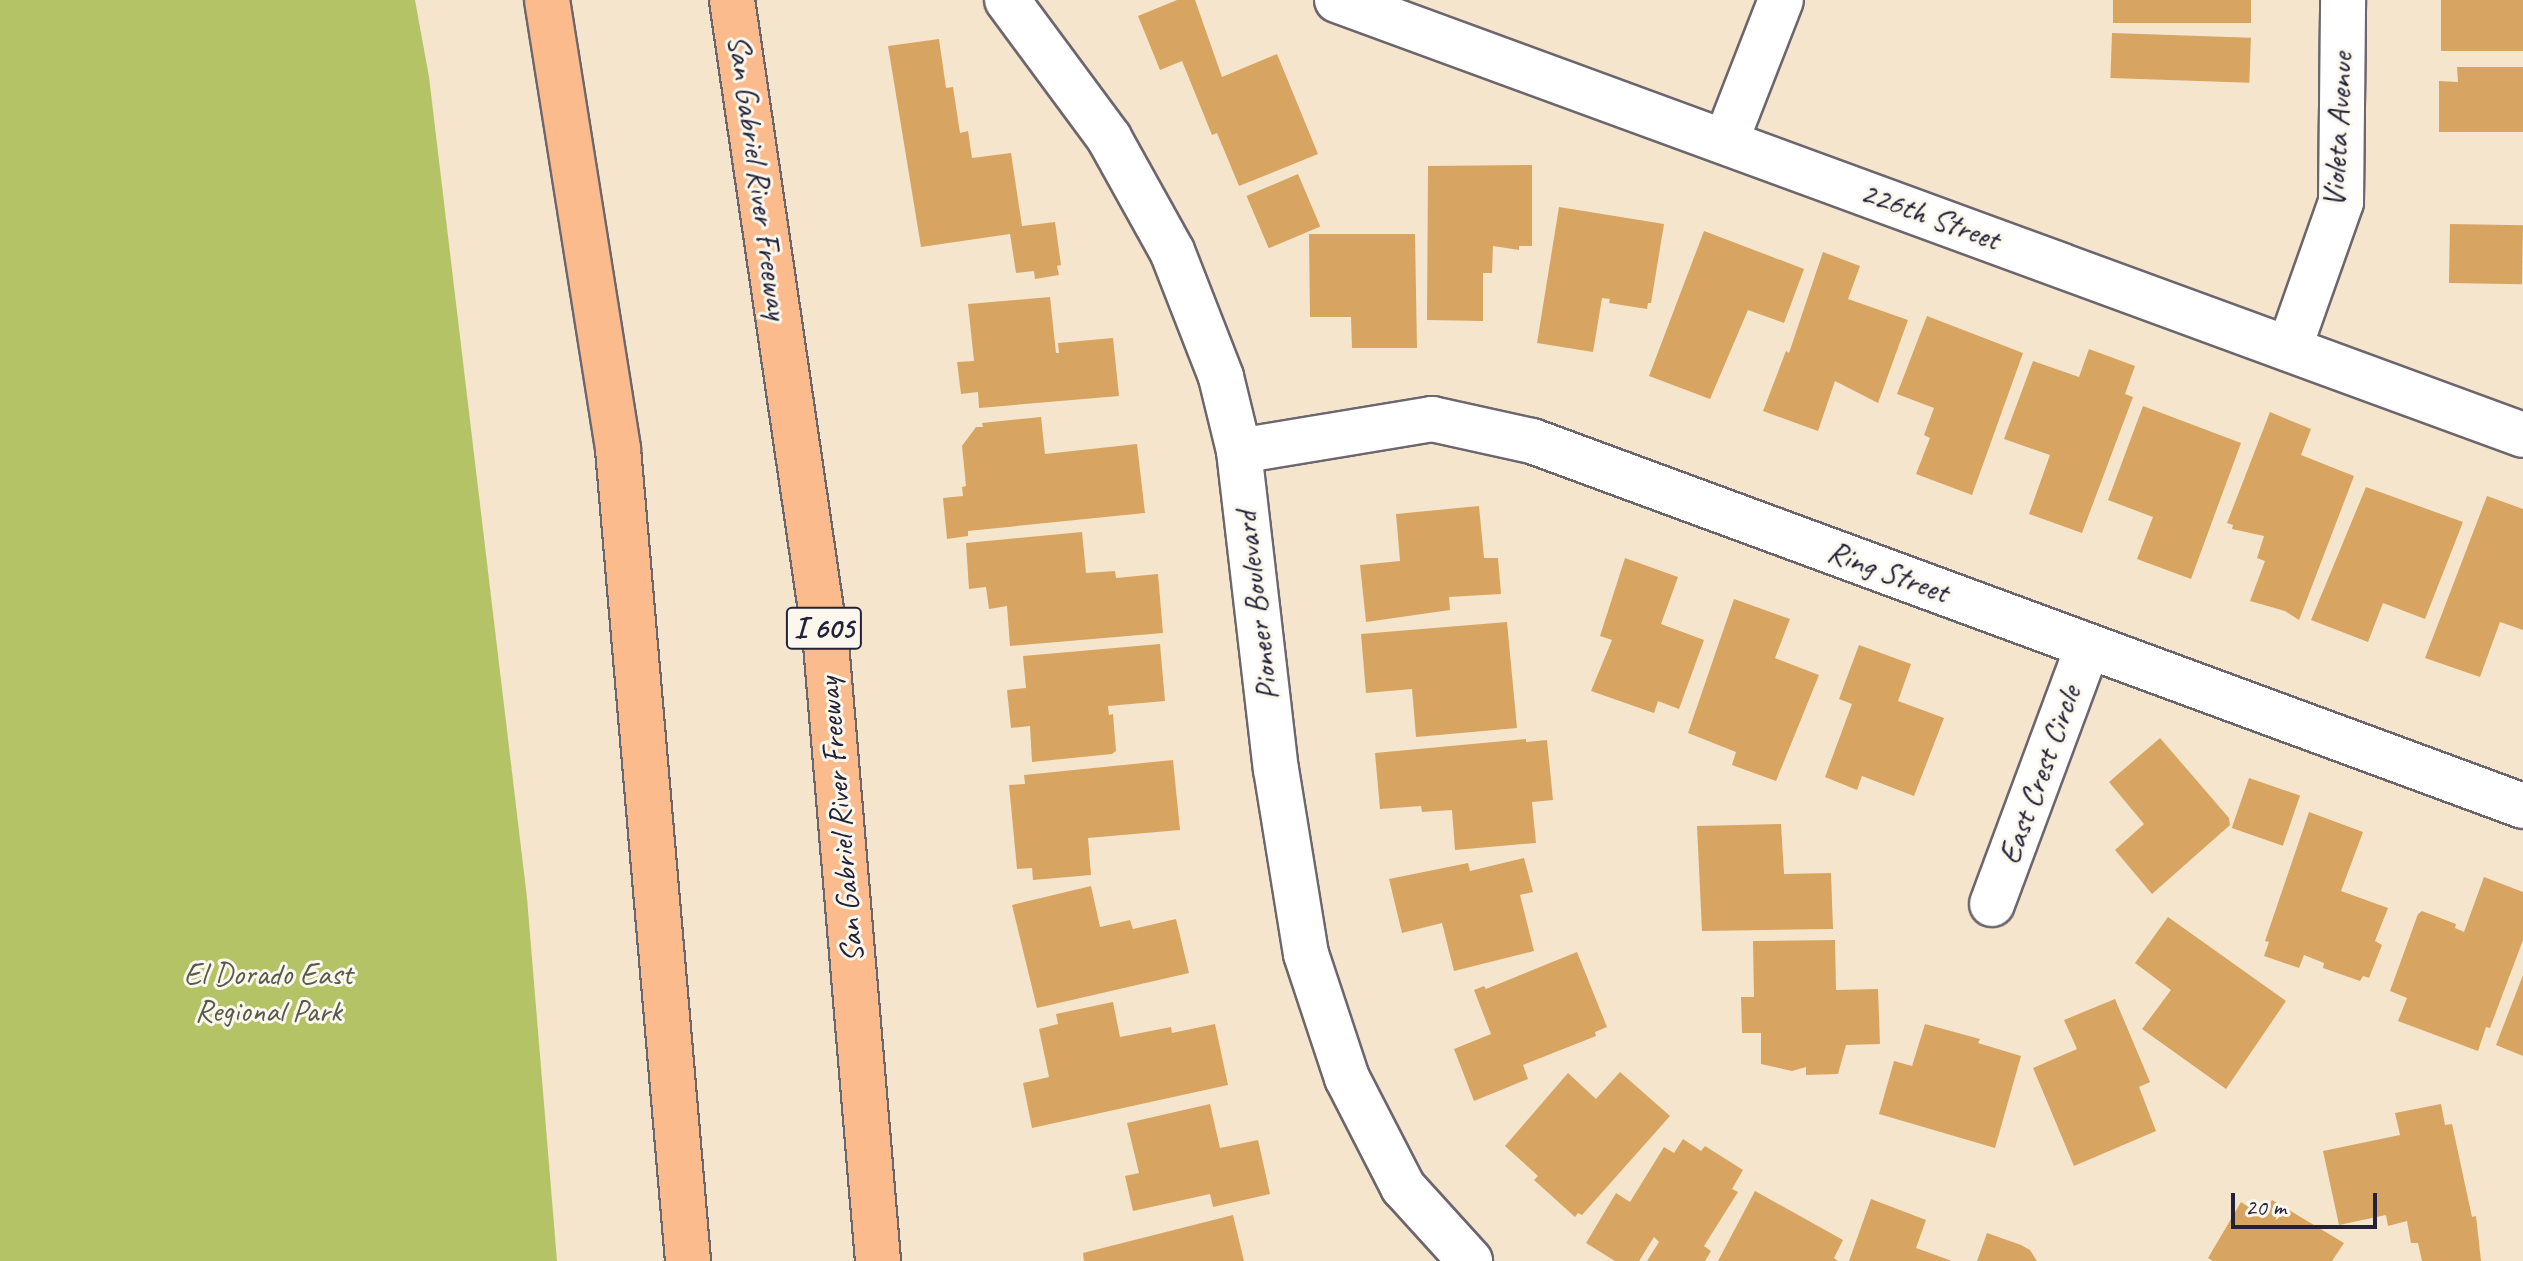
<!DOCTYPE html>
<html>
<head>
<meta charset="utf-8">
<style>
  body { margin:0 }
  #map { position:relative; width:2523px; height:1261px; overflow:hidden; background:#f5e5cd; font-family:Caveat,sans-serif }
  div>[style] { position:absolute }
  .green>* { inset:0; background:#b4c365 }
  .building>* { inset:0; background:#d7a561; transform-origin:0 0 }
  .roads { filter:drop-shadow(2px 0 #6c666e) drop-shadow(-2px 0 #6c666e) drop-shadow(0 2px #6c666e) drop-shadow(0 -2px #6c666e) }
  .minor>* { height:44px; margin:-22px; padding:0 22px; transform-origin:22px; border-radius:22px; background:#fff }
  .tertiary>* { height:44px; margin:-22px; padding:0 22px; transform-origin:22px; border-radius:22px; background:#fff }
  .motorway>* { height:44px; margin:-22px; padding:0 22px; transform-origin:22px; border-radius:22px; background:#fbbb8d }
  span { translate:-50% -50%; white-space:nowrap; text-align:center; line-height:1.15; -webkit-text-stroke:6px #fbf7ec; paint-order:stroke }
  .shield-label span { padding:2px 6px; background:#fbf7ec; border:2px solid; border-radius:6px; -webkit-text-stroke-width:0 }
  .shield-label { font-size:30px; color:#22223b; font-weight:700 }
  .street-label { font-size:32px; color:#22223b }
  .park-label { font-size:32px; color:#555a4a }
  .scale { position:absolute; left:2231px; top:1193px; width:146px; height:36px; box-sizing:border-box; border:4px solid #22223b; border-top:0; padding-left:10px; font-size:24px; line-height:28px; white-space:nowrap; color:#22223b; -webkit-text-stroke:6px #fbf7ec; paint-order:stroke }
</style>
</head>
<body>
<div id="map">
  <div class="green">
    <div style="clip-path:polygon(0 0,415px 0,429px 77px,527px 898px,557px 1261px,0 1261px)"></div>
  </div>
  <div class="building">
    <div style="clip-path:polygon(1177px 0,1195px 0,1222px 77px,1277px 54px,1318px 154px,1239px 186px,1217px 133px,1212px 135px,1182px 61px,1160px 70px,1138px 16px)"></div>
    <div style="left:2113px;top:0;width:138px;height:23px"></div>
    <div style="left:2441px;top:0;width:82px;height:51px"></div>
    <div style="left:2112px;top:33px;width:139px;height:45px;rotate:2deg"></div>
    <div style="clip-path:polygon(939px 39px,946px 88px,953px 87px,960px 133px,968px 131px,972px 158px,1011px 153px,1022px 226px,1055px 222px,1061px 265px,1057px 266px,1059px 275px,1035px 279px,1034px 271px,1016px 273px,1010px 234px,921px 247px,888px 46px)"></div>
    <div style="clip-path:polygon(2457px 67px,2523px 67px,2523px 132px,2439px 132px,2439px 81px,2458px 82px)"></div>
    <div style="clip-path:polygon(1532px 165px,1532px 246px,1519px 246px,1519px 250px,1493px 246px,1492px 273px,1483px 273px,1483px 321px,1427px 320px,1428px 166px)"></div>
    <div style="left:1298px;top:174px;width:57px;height:56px;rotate:67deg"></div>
    <div style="clip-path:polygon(1559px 207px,1664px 224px,1651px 303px,1648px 303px,1647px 309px,1609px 303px,1610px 299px,1602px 298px,1593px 352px,1537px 343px)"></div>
    <div style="left:2450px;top:224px;width:73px;height:59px;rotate:1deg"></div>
    <div style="clip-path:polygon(1704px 231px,1804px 269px,1784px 323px,1748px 310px,1710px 399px,1649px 376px)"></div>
    <div style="clip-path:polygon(1309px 234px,1415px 234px,1417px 348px,1352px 348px,1351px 317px,1310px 317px)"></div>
    <div style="clip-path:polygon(1823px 252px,1860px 266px,1848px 299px,1908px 320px,1878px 403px,1835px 381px,1818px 431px,1763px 411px,1786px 351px,1789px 353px)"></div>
    <div style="clip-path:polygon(1050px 297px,1056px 353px,1059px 353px,1058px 343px,1113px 338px,1119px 396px,979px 408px,978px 392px,961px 394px,957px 362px,974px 361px,968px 304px)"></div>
    <div style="clip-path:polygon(1927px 316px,2023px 353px,1972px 495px,1916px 474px,1930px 438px,1924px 435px,1934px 408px,1897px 394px)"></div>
    <div style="clip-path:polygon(2089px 349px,2135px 366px,2125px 394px,2133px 397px,2082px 533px,2029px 514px,2050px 455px,2004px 439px,2033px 361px,2079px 377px)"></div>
    <div style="clip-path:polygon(2143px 406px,2241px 443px,2191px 579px,2137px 559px,2153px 517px,2108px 500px)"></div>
    <div style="clip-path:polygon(2270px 412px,2311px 429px,2301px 455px,2354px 476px,2299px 620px,2285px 611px,2250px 601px,2265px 561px,2257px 558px,2264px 536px,2232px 529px,2233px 525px,2227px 523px)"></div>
    <div style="clip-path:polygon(1041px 417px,1045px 454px,1137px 444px,1145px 513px,968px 531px,968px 536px,947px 539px,943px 498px,963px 496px,962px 487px,966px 486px,962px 446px,976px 427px,983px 427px,982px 423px)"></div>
    <div style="clip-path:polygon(2366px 487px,2463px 522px,2425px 619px,2383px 603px,2368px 642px,2311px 620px)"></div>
    <div style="clip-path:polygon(2487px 496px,2523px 509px,2523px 630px,2500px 622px,2480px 677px,2425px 658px)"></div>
    <div style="clip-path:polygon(1479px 506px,1484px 558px,1498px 558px,1501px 594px,1449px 597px,1450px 610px,1366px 622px,1360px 565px,1400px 561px,1396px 514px)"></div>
    <div style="clip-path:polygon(1082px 532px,1086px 573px,1115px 571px,1116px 578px,1158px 574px,1163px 633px,1010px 646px,1007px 606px,989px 609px,986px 587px,969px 589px,966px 543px)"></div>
    <div style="clip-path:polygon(1625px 558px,1678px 577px,1661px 624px,1704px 640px,1679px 709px,1658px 701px,1654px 713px,1591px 691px,1612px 640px,1600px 636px)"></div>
    <div style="clip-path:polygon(1734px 599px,1790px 619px,1775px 658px,1819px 675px,1776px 781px,1732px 765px,1736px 752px,1688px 733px)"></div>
    <div style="clip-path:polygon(1507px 622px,1517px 728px,1416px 737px,1412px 689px,1366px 693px,1361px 634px)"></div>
    <div style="clip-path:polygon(1160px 644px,1165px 701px,1108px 706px,1109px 715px,1113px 714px,1116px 751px,1112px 754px,1032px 762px,1030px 726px,1011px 728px,1007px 690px,1026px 688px,1023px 656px)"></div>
    <div style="clip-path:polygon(1859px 645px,1911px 664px,1898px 701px,1944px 718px,1914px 796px,1862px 776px,1857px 790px,1825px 777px,1852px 704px,1839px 699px)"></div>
    <div style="clip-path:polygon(2160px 738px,2229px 818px,2230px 825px,2152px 894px,2115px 850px,2144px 824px,2109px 782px)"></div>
    <div style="clip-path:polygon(1526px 739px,1526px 742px,1547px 740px,1553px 800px,1532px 802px,1536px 843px,1455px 850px,1452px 810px,1422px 812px,1421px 806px,1380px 809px,1375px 753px)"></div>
    <div style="clip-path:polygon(1173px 760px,1180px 830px,1088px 838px,1091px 875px,1033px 880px,1032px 868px,1017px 869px,1009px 785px,1025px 784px,1024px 775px)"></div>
    <div style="left:2249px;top:778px;width:54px;height:53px;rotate:19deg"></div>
    <div style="clip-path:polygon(2309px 812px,2363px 832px,2341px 891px,2388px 908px,2375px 941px,2382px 945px,2369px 978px,2363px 976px,2360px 981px,2323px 968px,2324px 963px,2304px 955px,2299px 968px,2264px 956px,2269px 942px,2265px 941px)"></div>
    <div style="clip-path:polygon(1781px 824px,1784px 874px,1831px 873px,1833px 929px,1702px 931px,1697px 826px)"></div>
    <div style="clip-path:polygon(1524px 858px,1533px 892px,1520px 895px,1534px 951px,1454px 971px,1442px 923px,1402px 933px,1389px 879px,1468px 863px,1470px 871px)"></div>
    <div style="clip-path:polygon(2484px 877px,2523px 892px,2523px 940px,2490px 1028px,2486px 1027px,2478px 1051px,2398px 1021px,2407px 998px,2390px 991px,2418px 914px,2422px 911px,2456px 924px,2455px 928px,2464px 932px)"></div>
    <div style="clip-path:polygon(1091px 886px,1100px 927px,1130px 920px,1133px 929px,1176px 919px,1189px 973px,1037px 1008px,1012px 905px)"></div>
    <div style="clip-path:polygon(2168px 917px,2286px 1001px,2226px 1089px,2142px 1029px,2171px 990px,2135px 963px)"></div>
    <div style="clip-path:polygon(1835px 940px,1836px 990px,1878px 989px,1880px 1044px,1846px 1045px,1838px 1074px,1806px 1075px,1806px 1067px,1792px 1071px,1761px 1064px,1761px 1033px,1742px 1033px,1741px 997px,1754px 997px,1753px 941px)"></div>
    <div style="clip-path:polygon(1577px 952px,1607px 1027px,1595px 1032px,1596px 1036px,1523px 1065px,1528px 1079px,1474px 1101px,1454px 1049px,1491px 1034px,1474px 990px,1484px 986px,1486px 989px)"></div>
    <div style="clip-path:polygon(2523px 975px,2523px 1056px,2496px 1045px)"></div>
    <div style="clip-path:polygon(2115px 999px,2150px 1082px,2139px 1087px,2156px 1131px,2074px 1166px,2033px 1068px,2077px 1049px,2064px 1020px)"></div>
    <div style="clip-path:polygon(1113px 1002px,1120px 1037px,1171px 1027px,1172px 1033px,1215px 1024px,1228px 1085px,1032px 1128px,1023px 1083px,1049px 1077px,1039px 1029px,1058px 1024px,1056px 1014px)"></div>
    <div style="clip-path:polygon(1925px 1024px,1980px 1039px,1978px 1043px,2021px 1056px,1995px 1148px,1879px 1114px,1894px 1061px,1912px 1066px)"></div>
    <div style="clip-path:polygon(1620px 1072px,1670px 1116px,1582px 1215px,1578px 1213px,1575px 1217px,1534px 1180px,1538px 1176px,1505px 1146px,1568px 1073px,1596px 1099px)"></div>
    <div style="clip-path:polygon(1210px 1104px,1220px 1148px,1258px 1140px,1270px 1194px,1213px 1207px,1210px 1194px,1133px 1211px,1125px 1176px,1139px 1173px,1127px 1123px)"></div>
    <div style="clip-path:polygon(2441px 1104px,2445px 1125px,2452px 1124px,2472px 1217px,2476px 1216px,2481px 1261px,2422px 1261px,2418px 1243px,2411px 1243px,2407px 1221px,2388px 1226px,2386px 1215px,2339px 1225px,2323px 1151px,2400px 1135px,2395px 1113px)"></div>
    <div style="clip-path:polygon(1683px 1139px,1701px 1151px,1705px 1146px,1743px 1170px,1732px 1189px,1738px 1192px,1704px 1246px,1711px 1251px,1705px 1261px,1647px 1261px,1659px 1242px,1654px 1237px,1639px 1261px,1615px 1261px,1586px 1243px,1616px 1193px,1630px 1202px,1664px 1147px,1674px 1153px)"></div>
    <div style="clip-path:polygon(1755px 1191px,1843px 1240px,1834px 1258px,1838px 1261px,1718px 1261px)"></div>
    <div style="clip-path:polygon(1871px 1199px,1926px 1220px,1916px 1248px,1952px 1261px,1849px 1261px)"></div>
    <div style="clip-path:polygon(2272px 1200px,2344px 1243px,2332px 1261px,2213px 1261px,2208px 1258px,2241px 1202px,2262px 1216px)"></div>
    <div style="clip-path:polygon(1233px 1215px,1244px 1261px,1084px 1261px,1083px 1253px)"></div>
    <div style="clip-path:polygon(1987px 1233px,2021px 1245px,2030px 1250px,2037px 1261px,1977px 1261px)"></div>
  </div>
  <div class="roads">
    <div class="minor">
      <div style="left:1337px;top:0;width:1263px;rotate:20.14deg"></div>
      <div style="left:1726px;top:141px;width:151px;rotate:-68.7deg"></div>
      <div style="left:2289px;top:349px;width:156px;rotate:-70.5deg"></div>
      <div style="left:2341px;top:202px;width:202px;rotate:-89.4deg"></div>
      <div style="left:1239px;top:451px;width:196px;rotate:-9.4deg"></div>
      <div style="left:1432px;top:419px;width:102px;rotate:12.4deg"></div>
      <div style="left:1532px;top:441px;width:1056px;rotate:20.22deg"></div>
      <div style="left:1992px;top:904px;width:275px;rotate:-69.6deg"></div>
    </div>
    <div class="tertiary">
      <div style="left:1007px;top:0;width:172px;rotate:53.5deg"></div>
      <div style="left:1109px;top:138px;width:129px;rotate:60.9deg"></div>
      <div style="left:1172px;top:251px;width:135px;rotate:68.7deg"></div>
      <div style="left:1221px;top:377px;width:76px;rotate:76.3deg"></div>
      <div style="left:1239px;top:451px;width:320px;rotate:83.4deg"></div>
      <div style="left:1276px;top:769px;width:187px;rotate:80.8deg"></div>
      <div style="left:1306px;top:954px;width:131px;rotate:71.7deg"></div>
      <div style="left:1347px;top:1078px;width:123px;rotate:62.8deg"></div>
      <div style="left:1403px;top:1187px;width:100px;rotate:47.8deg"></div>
    </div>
    <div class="motorway">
      <div style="left:547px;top:0;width:455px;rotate:81deg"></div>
      <div style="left:618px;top:449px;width:815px;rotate:85.07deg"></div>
      <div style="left:732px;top:0;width:651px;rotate:81.7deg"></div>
      <div style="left:826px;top:644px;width:619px;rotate:85.18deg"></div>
    </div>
  </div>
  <div class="shield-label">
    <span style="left:824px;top:628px">I 605</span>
  </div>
  <div class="street-label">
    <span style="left:2338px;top:130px;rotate:-87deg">Violeta Avenue</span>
    <span style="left:758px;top:177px;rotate:82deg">San Gabriel River Freeway</span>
    <span style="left:1930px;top:216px;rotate:20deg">226th Street</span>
    <span style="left:1888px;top:572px;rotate:20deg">Ring Street</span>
    <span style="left:1257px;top:606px;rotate:-97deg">Pioneer Boulevard</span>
    <span style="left:2040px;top:775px;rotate:-70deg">East Crest Circle</span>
    <span style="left:841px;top:820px;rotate:-95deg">San Gabriel River Freeway</span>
  </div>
  <div class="park-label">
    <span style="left:268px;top:993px">El Dorado East<br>Regional Park</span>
  </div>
  <div class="scale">20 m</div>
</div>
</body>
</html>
